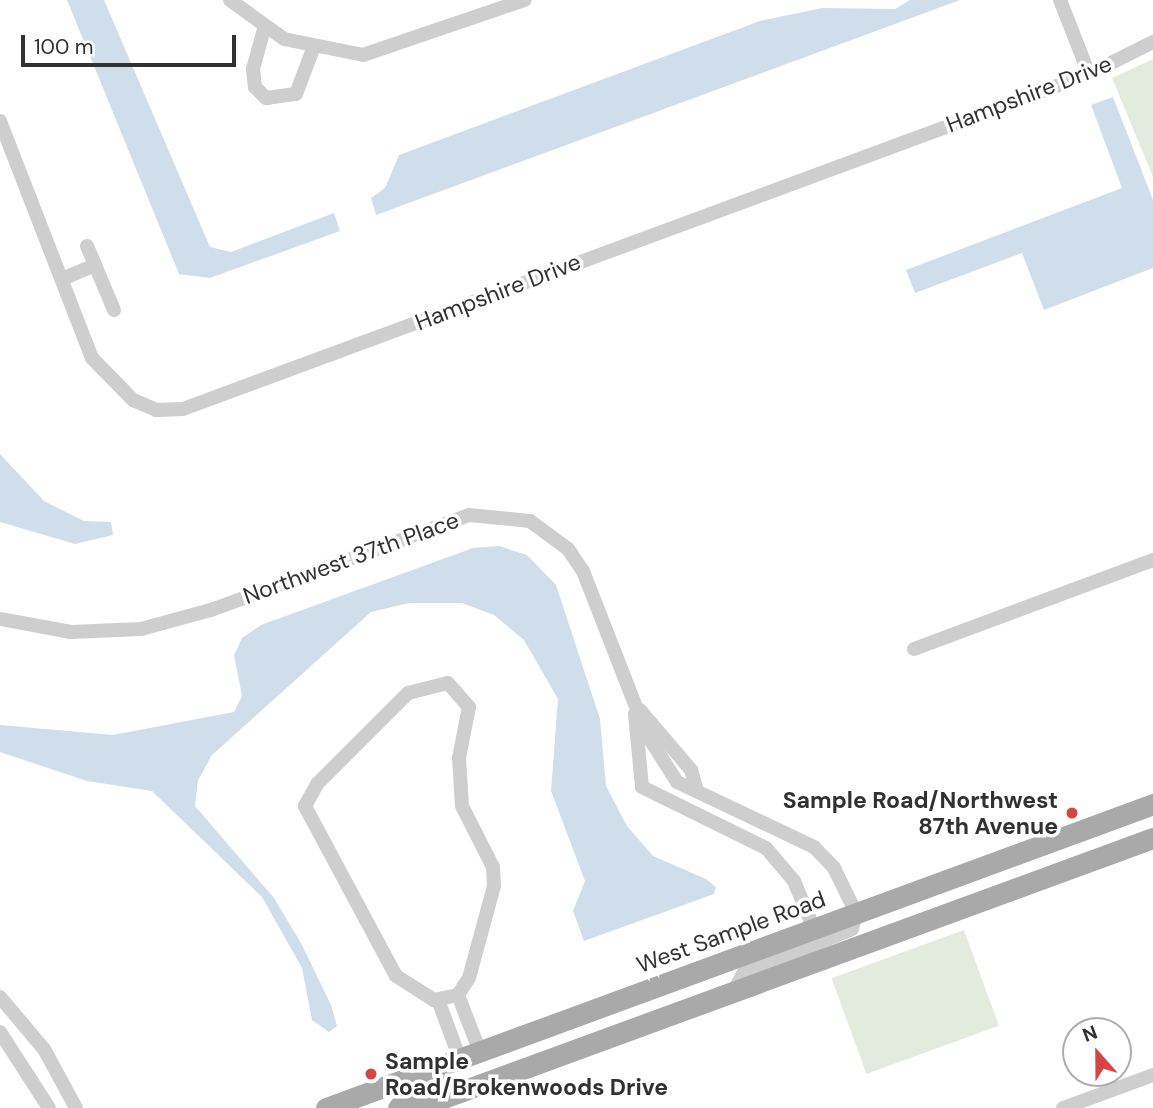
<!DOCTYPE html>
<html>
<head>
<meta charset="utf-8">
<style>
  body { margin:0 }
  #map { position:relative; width:1153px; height:1108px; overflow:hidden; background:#fff; font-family:"DM Sans",sans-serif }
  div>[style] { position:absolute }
  .green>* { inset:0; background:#e3eade; transform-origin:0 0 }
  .water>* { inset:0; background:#cfdeea }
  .minor>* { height:14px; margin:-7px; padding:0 7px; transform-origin:7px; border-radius:7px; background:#cecece }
  .primary>* { height:21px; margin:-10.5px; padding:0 10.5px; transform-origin:10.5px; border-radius:10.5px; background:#a9a9a9 }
  .dots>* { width:19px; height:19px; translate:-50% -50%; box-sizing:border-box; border:4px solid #fff; border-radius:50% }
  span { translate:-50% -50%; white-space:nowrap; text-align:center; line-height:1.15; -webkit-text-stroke:7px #fff; paint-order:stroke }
  .street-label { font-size:23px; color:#313131 }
  .poi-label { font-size:23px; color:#313131; font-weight:700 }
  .right { translate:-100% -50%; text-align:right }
  .left { translate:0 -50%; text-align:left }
  .north { position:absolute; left:1062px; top:1017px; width:70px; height:70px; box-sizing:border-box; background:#fff; border:2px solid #adadad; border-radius:50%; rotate:339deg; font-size:19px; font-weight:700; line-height:28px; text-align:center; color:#313131 }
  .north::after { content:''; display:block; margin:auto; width:24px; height:32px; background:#d84446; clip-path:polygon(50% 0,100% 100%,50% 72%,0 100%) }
  .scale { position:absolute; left:21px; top:35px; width:215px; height:32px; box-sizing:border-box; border:4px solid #313131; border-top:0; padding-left:9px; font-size:21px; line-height:24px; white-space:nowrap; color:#313131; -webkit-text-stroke:5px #fff; paint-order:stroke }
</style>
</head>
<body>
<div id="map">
  <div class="green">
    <div style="clip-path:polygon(1153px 59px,1153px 177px,1112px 78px)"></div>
    <div style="left:964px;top:930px;width:102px;height:141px;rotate:70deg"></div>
  </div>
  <div class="water">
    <div style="clip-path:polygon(67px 0,104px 0,210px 247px,231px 252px,334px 213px,340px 231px,210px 278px,179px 274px)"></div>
    <div style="clip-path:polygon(910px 0,960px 0,376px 215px,371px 198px,385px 188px,399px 155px,760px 21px,822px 8px,895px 9px)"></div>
    <div style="clip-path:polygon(1113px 97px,1153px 200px,1153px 268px,1044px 310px,1022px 253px,915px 293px,906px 270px,1122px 188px,1091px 105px)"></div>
    <div style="clip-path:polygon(0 454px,44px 501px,84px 521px,111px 522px,113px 535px,75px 544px,0 522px)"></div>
    <div style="clip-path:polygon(499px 546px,527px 555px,556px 585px,600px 719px,606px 786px,627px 826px,653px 856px,706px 879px,716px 887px,714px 894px,584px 941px,573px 911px,585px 881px,551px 791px,558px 699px,524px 640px,494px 615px,462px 603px,409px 603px,371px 612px,212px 755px,198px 780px,195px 806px,274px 898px,301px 943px,331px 1005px,337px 1026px,329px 1032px,312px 1020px,302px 968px,262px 897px,152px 791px,87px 781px,0 752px,0 725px,113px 735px,234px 712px,242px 696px,234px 655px,242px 638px,261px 625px,473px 548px)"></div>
  </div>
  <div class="minor">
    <div style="left:230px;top:0;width:67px;rotate:35.8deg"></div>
    <div style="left:284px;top:39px;width:81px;rotate:11.4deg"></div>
    <div style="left:363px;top:55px;width:171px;rotate:-18.8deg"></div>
    <div style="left:1060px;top:0;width:79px;rotate:68.6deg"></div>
    <div style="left:264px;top:29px;width:41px;rotate:105.4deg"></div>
    <div style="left:253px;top:69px;width:18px;rotate:84deg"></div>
    <div style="left:255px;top:87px;width:16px;rotate:45deg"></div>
    <div style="left:266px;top:98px;width:30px;rotate:-8deg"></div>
    <div style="left:296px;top:94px;width:48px;rotate:-69.3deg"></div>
    <div style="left:0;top:121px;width:254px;rotate:68.8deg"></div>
    <div style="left:92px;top:358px;width:59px;rotate:45.7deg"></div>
    <div style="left:133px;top:400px;width:25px;rotate:23deg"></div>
    <div style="left:156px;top:410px;width:27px;rotate:-2deg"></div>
    <div style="left:183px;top:409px;width:966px;rotate:-20.29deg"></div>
    <div style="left:1089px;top:74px;width:72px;rotate:-26.6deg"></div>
    <div style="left:87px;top:246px;width:21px;rotate:67deg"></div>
    <div style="left:62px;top:279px;width:36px;rotate:-23deg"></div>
    <div style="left:95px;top:265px;width:49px;rotate:67.1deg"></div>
    <div style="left:0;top:619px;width:72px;rotate:10.4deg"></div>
    <div style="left:71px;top:632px;width:70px;rotate:-2.5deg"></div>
    <div style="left:141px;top:629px;width:73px;rotate:-15.2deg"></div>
    <div style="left:211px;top:610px;width:275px;rotate:-20.2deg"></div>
    <div style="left:469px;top:515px;width:61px;rotate:5.6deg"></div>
    <div style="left:530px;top:521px;width:47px;rotate:36.4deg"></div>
    <div style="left:568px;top:549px;width:27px;rotate:56deg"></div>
    <div style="left:583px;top:571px;width:174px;rotate:68.7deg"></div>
    <div style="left:646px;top:733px;width:58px;rotate:57.7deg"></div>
    <div style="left:677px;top:782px;width:152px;rotate:25.4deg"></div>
    <div style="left:814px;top:847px;width:29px;rotate:46deg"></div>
    <div style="left:834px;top:868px;width:50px;rotate:63.9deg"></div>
    <div style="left:856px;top:913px;width:16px;rotate:104deg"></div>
    <div style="left:852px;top:929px;width:118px;rotate:157.6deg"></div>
    <div style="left:743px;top:974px;width:19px;rotate:118deg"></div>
    <div style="left:914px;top:649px;width:255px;rotate:-20.4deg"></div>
    <div style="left:448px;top:683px;width:32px;rotate:49deg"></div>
    <div style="left:469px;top:707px;width:52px;rotate:101.1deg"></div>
    <div style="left:459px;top:758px;width:48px;rotate:86.4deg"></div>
    <div style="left:462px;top:806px;width:68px;rotate:63.1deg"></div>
    <div style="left:493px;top:867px;width:19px;rotate:87deg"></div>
    <div style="left:494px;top:886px;width:95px;rotate:105.2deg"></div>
    <div style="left:469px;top:978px;width:20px;rotate:123deg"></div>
    <div style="left:458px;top:995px;width:25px;rotate:168deg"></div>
    <div style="left:434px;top:1000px;width:45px;rotate:-147.7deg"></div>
    <div style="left:396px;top:976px;width:193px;rotate:-118.2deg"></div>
    <div style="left:305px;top:806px;width:26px;rotate:-61deg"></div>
    <div style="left:318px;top:783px;width:127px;rotate:-45deg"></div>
    <div style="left:408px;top:693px;width:41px;rotate:-14deg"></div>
    <div style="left:640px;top:710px;width:79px;rotate:49.6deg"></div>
    <div style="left:691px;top:770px;width:18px;rotate:74deg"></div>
    <div style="left:635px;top:714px;width:73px;rotate:84.5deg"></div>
    <div style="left:642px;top:787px;width:138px;rotate:26.2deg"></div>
    <div style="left:766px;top:848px;width:43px;rotate:49.7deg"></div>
    <div style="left:794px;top:881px;width:52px;rotate:67.4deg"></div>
    <div style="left:458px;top:995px;width:61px;rotate:68.9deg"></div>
    <div style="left:0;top:997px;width:68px;rotate:49.8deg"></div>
    <div style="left:44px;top:1049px;width:67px;rotate:61.5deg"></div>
    <div style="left:438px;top:1000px;width:63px;rotate:69.6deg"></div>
    <div style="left:0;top:1032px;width:90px;rotate:57.2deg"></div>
    <div style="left:1063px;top:1108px;width:96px;rotate:-20.1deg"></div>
  </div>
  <div class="primary">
    <div style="left:326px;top:1108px;width:881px;rotate:-20.18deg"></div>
    <div style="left:398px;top:1108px;width:22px;rotate:-51deg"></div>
    <div style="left:412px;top:1091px;width:26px;rotate:-21deg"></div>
    <div style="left:416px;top:1108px;width:785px;rotate:-20.12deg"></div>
  </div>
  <div class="dots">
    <div style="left:1072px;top:813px;background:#d84446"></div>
    <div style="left:371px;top:1074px;background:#d84446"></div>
  </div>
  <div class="street-label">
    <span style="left:1029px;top:94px;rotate:-21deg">Hampshire Drive</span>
    <span style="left:498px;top:292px;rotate:-21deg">Hampshire Drive</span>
    <span style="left:351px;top:558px;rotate:-20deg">Northwest 37th Place</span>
    <span style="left:731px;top:932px;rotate:-20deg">West Sample Road</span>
  </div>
  <div class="poi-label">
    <span class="right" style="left:1058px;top:813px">Sample Road/Northwest<br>87th Avenue</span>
    <span class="left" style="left:385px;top:1074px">Sample<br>Road/Brokenwoods Drive</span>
  </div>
  <div class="north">N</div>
  <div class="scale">100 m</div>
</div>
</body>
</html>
